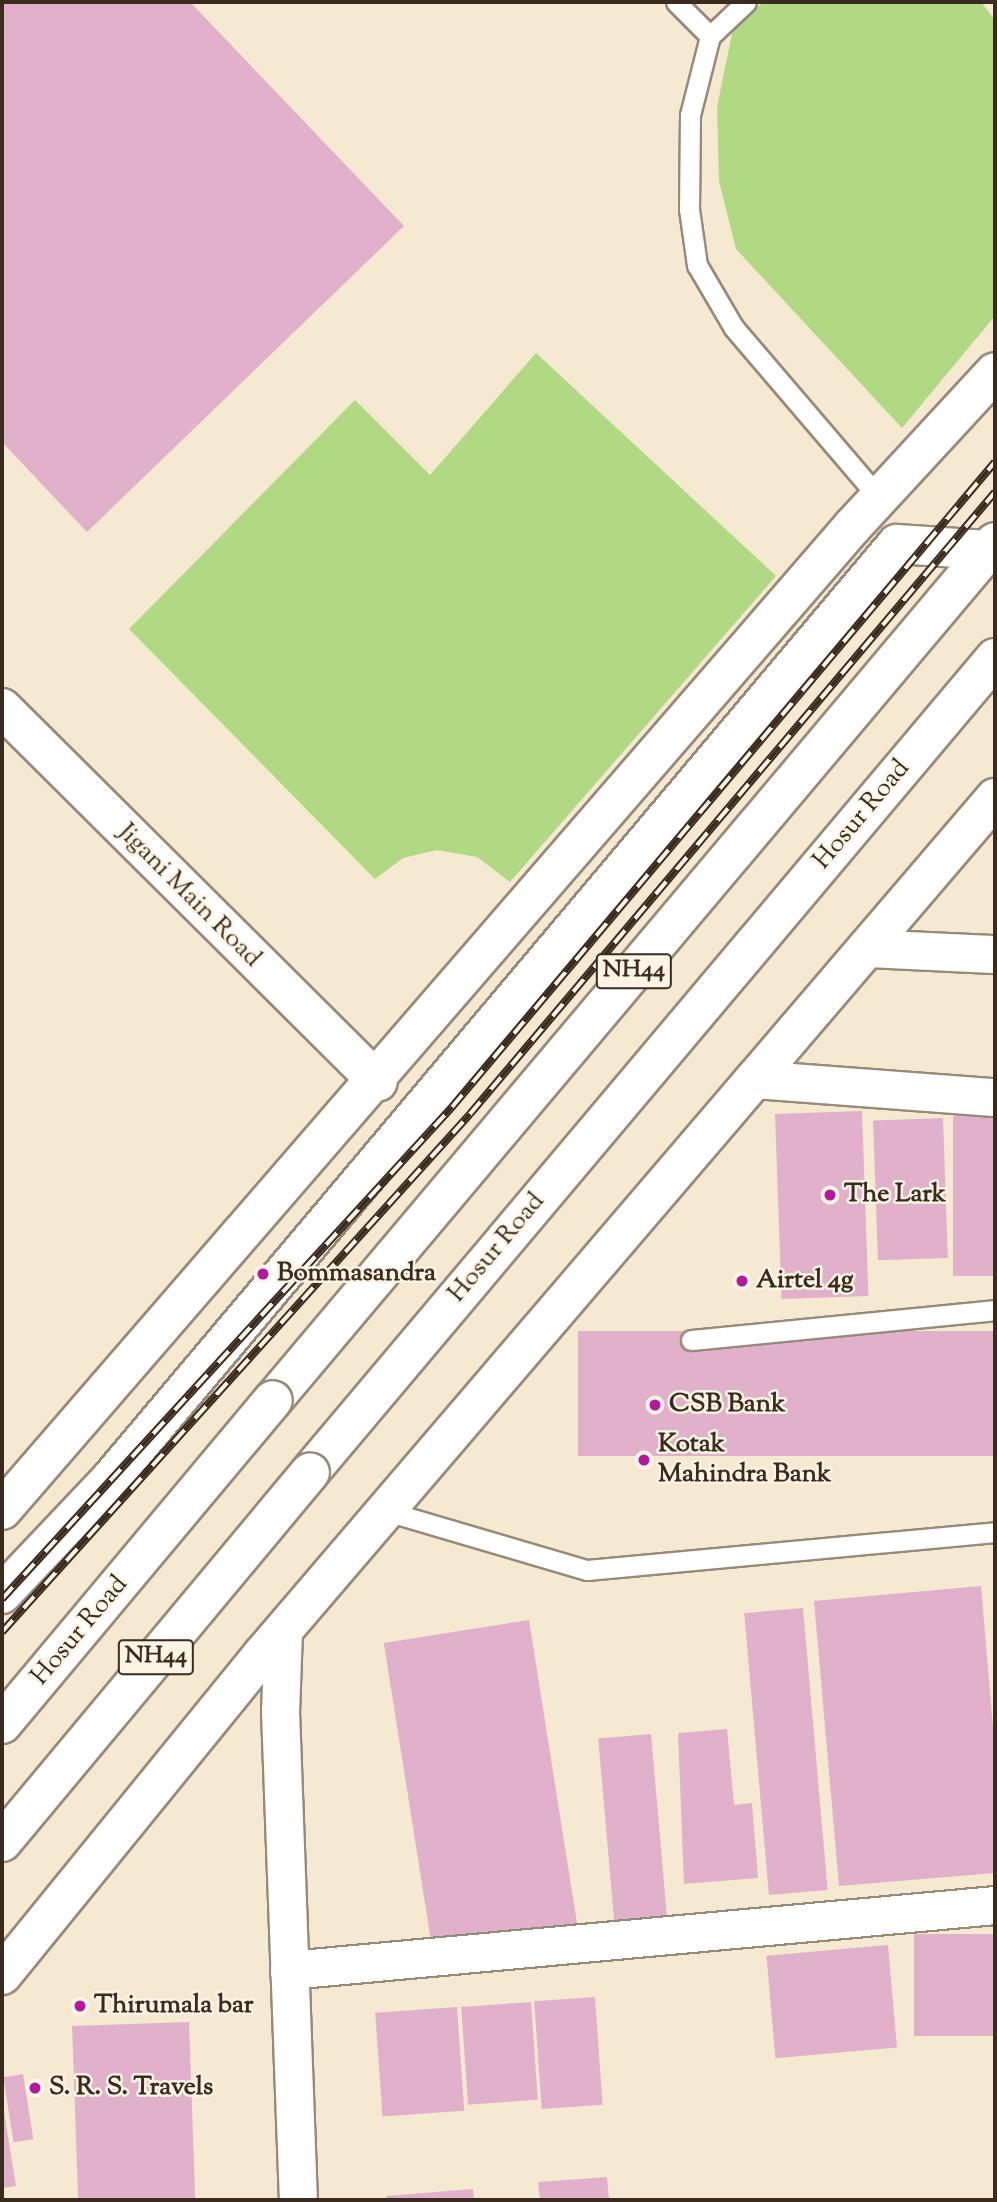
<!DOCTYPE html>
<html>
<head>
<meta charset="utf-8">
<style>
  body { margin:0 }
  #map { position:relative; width:997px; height:2202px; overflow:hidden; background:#f6e9d1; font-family:"Sorts Mill Goudy",serif }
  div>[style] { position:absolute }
  .green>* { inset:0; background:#b1d983 }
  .building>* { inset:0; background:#e1b1cc; transform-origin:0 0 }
  .roads { filter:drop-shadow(2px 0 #988a78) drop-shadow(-2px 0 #988a78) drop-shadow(0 2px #988a78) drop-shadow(0 -2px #988a78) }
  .lane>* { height:19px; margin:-9.5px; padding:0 9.5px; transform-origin:9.5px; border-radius:9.5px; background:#fff }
  .street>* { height:37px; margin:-18.5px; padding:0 18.5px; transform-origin:18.5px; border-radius:18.5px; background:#fff }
  .secondary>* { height:38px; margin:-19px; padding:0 19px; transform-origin:19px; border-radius:19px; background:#fff }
  .highway>* { height:38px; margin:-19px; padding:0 19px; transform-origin:19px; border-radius:19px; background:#fff }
  .rail>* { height:8px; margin-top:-4px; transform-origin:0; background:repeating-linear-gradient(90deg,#fcf5e5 0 16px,#3b2a1e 0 32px); box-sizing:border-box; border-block:2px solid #3b2a1e }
  .bridges { filter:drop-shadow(2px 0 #988a78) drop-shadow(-2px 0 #988a78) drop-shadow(0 2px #988a78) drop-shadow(0 -2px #988a78) }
  .highway-bridge>* { height:38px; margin:-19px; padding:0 19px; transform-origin:19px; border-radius:19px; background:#fff }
  .dots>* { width:19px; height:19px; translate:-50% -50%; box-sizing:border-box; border:4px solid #fcf5e5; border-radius:50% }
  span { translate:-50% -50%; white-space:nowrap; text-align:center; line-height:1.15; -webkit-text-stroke:5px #fcf5e5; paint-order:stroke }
  .shield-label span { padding:2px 5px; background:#fcf5e5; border:2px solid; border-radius:5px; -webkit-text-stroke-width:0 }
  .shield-label { font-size:24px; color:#3b2a1e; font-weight:700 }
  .street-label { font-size:26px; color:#3b2a1e }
  .poi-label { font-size:26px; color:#3b2a1e; font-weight:700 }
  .left { translate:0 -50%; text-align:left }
  .frame { position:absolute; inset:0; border:4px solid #3b2a1e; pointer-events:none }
</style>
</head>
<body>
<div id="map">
  <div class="green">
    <div style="clip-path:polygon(763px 2px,981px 2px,995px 20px,995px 316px,902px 428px,736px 249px,719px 181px,717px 107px,733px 29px)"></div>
    <div style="clip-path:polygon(536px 353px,776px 576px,510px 882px,477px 857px,437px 850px,403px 858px,375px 879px,129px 629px,355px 400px,430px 475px)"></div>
  </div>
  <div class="building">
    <div style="clip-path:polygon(2px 2px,190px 2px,404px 226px,87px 532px,2px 442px)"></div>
    <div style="left:862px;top:1111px;width:185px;height:87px;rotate:88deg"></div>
    <div style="left:995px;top:1116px;width:160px;height:42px;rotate:90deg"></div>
    <div style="left:943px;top:1118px;width:140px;height:70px;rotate:88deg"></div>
    <div style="left:995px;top:1331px;width:125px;height:417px;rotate:90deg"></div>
    <div style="clip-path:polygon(981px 1586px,995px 1750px,995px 1873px,839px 1886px,814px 1601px)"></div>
    <div style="left:803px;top:1608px;width:283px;height:59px;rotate:85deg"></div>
    <div style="left:529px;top:1620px;width:310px;height:147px;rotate:81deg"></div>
    <div style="clip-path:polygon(727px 1729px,734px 1805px,752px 1803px,758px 1878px,684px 1884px,678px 1733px)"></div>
    <div style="left:651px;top:1734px;width:200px;height:53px;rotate:85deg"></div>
    <div style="left:995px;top:1934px;width:102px;height:81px;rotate:90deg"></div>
    <div style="left:888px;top:1945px;width:103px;height:122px;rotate:85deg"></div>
    <div style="left:595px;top:1997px;width:108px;height:61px;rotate:86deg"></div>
    <div style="left:531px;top:2002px;width:98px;height:70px;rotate:86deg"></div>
    <div style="left:457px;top:2007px;width:104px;height:82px;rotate:86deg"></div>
    <div style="left:189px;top:2022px;width:178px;height:117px;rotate:88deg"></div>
    <div style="left:23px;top:2074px;width:66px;height:20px;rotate:81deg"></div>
    <div style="clip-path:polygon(2px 2099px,16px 2186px,2px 2188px)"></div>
    <div style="clip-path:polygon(607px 2177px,609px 2200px,540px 2200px,538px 2182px)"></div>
    <div style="clip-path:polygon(473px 2189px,474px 2200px,387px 2200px,386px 2196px)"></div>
  </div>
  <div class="roads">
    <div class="lane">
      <div style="left:676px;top:2px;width:48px;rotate:45deg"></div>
      <div style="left:746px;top:2px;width:50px;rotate:136.6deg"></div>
      <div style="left:710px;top:36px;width:81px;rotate:104.2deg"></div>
      <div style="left:690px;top:115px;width:94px;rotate:90.6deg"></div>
      <div style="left:689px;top:209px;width:57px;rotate:81.9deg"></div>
      <div style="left:697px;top:265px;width:73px;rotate:59.6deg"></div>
      <div style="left:734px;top:328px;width:223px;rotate:49.5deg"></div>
      <div style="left:691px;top:1340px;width:305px;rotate:-5.6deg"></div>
      <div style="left:386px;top:1511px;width:209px;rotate:16.4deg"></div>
      <div style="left:587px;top:1570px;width:410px;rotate:-5.3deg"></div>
    </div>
    <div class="street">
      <div style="left:866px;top:948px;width:129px;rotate:2.7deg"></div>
      <div style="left:753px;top:1079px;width:243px;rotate:4.3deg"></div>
      <div style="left:283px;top:1631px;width:80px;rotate:92.1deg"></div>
      <div style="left:280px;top:1711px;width:489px;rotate:87.9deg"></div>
      <div style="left:289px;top:1970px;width:709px;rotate:-5.26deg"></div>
    </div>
    <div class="secondary">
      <div style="left:2px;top:708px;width:530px;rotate:44.85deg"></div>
      <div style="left:2px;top:1510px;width:1301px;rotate:-49.15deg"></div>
      <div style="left:853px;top:526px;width:209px;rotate:-47.3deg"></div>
      <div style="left:2px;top:1594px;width:156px;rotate:-46.6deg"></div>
      <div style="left:109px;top:1481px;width:1224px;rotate:-49.94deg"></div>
      <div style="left:897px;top:544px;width:91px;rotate:3.8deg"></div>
      <div style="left:2px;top:1975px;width:412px;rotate:-50.9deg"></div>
      <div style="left:262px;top:1655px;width:1128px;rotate:-49.46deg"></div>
    </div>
    <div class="highway">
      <div style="left:273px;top:1400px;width:1121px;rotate:-49.92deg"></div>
      <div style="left:310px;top:1472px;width:1064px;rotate:-49.92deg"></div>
    </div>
  </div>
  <div class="rail">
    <div style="left:2px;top:1599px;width:667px;rotate:-47.55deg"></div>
    <div style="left:452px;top:1107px;width:843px;rotate:-49.91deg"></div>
    <div style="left:2px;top:1632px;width:698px;rotate:-47.9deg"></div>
    <div style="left:470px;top:1114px;width:814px;rotate:-49.83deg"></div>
  </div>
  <div class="bridges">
    <div class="highway-bridge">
      <div style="left:2px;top:1724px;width:422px;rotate:-50.1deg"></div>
      <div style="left:2px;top:1842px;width:481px;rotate:-50.2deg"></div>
    </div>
  </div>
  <div class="dots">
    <div style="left:830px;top:1195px;background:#b5179e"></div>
    <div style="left:263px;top:1274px;background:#b5179e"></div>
    <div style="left:742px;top:1281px;background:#b5179e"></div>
    <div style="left:655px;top:1405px;background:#b5179e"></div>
    <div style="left:644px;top:1460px;background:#b5179e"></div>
    <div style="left:80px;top:2006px;background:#b5179e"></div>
    <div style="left:35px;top:2088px;background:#b5179e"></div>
  </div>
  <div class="shield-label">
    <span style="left:634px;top:971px">NH44</span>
    <span style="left:156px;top:1657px">NH44</span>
  </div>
  <div class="street-label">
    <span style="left:862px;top:815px;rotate:-50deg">Hosur Road</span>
    <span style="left:189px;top:896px;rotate:45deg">Jigani Main Road</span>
    <span style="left:497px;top:1248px;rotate:-50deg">Hosur Road</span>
    <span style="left:80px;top:1631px;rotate:-50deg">Hosur Road</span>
  </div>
  <div class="poi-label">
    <span class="left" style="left:844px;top:1195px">The Lark</span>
    <span class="left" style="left:277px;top:1274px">Bommasandra</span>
    <span class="left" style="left:756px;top:1281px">Airtel 4g</span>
    <span class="left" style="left:669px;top:1405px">CSB Bank</span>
    <span class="left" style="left:658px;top:1460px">Kotak<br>Mahindra Bank</span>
    <span class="left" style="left:94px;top:2006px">Thirumala bar</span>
    <span class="left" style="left:49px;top:2088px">S. R. S. Travels</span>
  </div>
  <div class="frame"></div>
</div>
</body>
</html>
